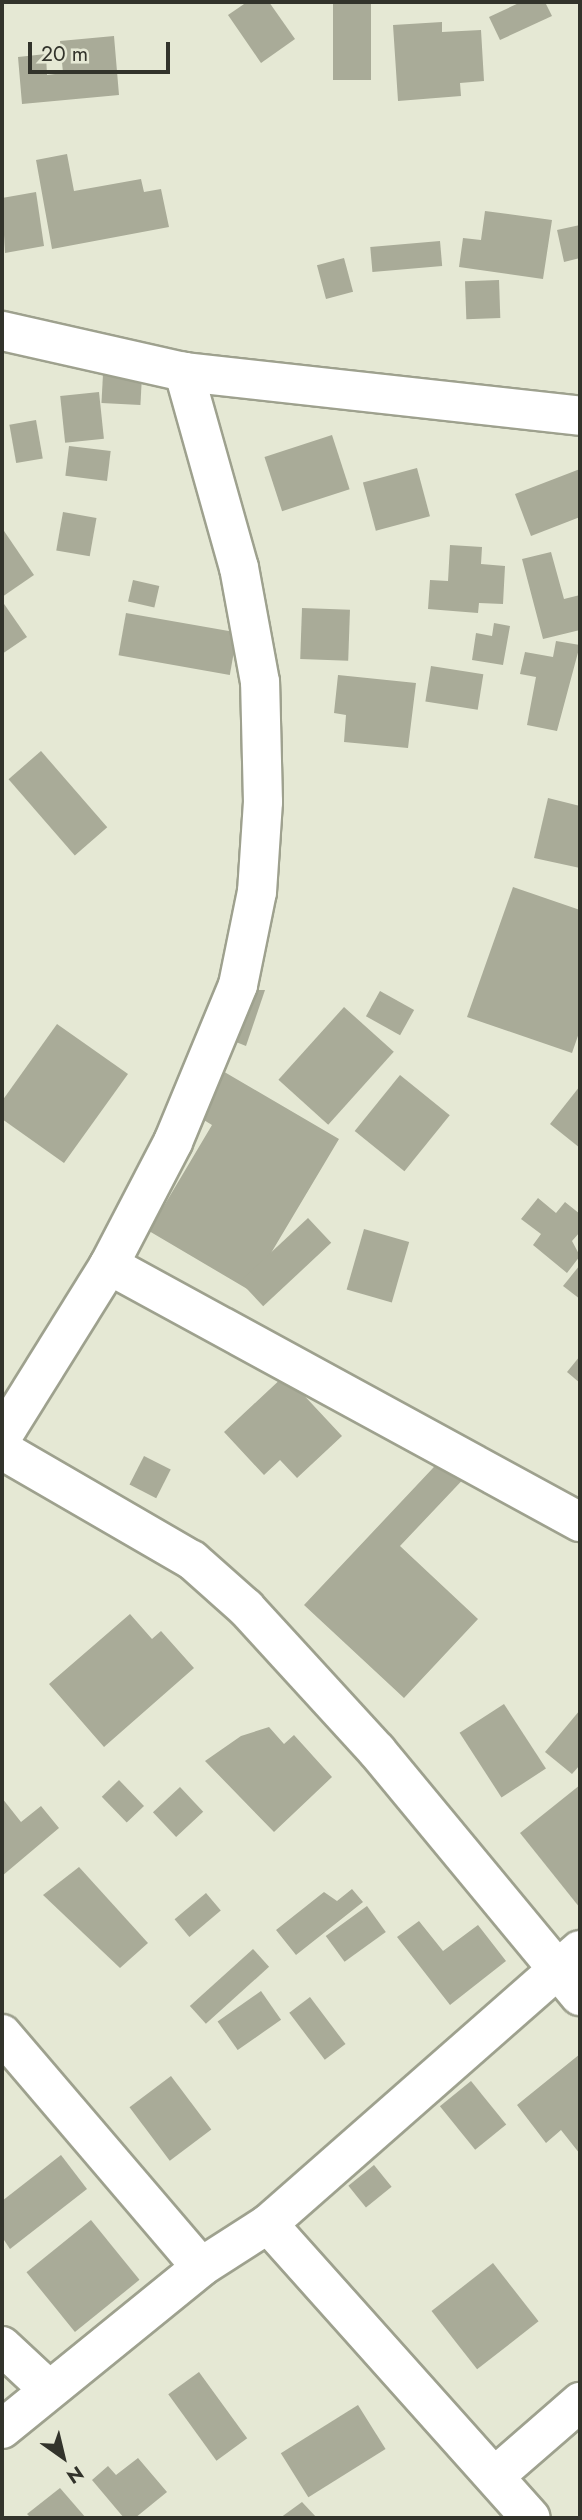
<!DOCTYPE html>
<html>
<head>
<meta charset="utf-8">
<style>
  body { margin:0 }
  #map { position:relative; width:582px; height:2520px; overflow:hidden; background:#e5e8d4; font-family:Jost,sans-serif }
  div>[style] { position:absolute }
  .building>* { inset:0; background:#a9ab98; transform-origin:0 0 }
  .roads { filter:drop-shadow(2px 0 #9ea18e) drop-shadow(-2px 0 #9ea18e) drop-shadow(0 2px #9ea18e) drop-shadow(0 -2px #9ea18e) }
  .minor>* { height:38px; margin:-19px; padding:0 19px; transform-origin:19px; border-radius:19px; background:#fff }
  span { translate:-50% -50%; white-space:nowrap; text-align:center; line-height:1.15; -webkit-text-stroke:5px #e5e8d4; paint-order:stroke }
  .frame { position:absolute; inset:0; border:4px solid #32332b; pointer-events:none }
  .north { position:absolute; left:28px; top:2422px; width:70px; height:70px; -webkit-text-stroke:5px #e5e8d4; paint-order:stroke; rotate:146deg; font-size:19px; font-weight:700; line-height:28px; text-align:center; color:#32332b }
  .north::after { content:''; display:block; margin:auto; width:24px; height:32px; background:#32332b; clip-path:polygon(50% 0,100% 100%,50% 72%,0 100%) }
  .scale { position:absolute; left:28px; top:42px; width:142px; height:32px; box-sizing:border-box; border:4px solid #32332b; border-top:0; padding-left:9px; font-size:21px; line-height:24px; white-space:nowrap; color:#32332b; -webkit-text-stroke:5px #e5e8d4; paint-order:stroke }
</style>
</head>
<body>
<div id="map">
  <div class="building">
    <div style="clip-path:polygon(247px 2px,269px 2px,295px 39px,261px 63px,228px 15px)"></div>
    <div style="left:333px;top:2px;width:38px;height:78px"></div>
    <div style="clip-path:polygon(521px 2px,545px 2px,552px 16px,500px 40px,489px 17px)"></div>
    <div style="clip-path:polygon(442px 22px,442px 32px,481px 30px,484px 81px,460px 83px,461px 96px,398px 101px,393px 25px)"></div>
    <div style="clip-path:polygon(114px 36px,119px 95px,22px 104px,18px 57px,46px 54px,47px 75px,63px 73px,60px 41px)"></div>
    <div style="clip-path:polygon(67px 154px,74px 191px,141px 179px,144px 192px,161px 189px,169px 227px,52px 249px,36px 160px)"></div>
    <div style="clip-path:polygon(36px 192px,44px 246px,5px 253px,2px 198px)"></div>
    <div style="clip-path:polygon(485px 211px,552px 220px,543px 279px,459px 267px,463px 238px,481px 240px)"></div>
    <div style="clip-path:polygon(580px 225px,580px 258px,564px 262px,557px 230px)"></div>
    <div style="left:440px;top:241px;width:25px;height:70px;rotate:85deg"></div>
    <div style="left:344px;top:258px;width:35px;height:28px;rotate:75deg"></div>
    <div style="left:499px;top:280px;width:38px;height:34px;rotate:88deg"></div>
    <div style="left:103px;top:374px;width:39px;height:29px;rotate:3deg"></div>
    <div style="left:99px;top:392px;width:47px;height:39px;rotate:84deg"></div>
    <div style="left:36px;top:420px;width:39px;height:27px;rotate:80deg"></div>
    <div style="left:332px;top:435px;width:57px;height:71px;rotate:72deg"></div>
    <div style="left:69px;top:446px;width:42px;height:30px;rotate:7deg"></div>
    <div style="left:417px;top:468px;width:50px;height:56px;rotate:75deg"></div>
    <div style="clip-path:polygon(580px 469px,580px 517px,531px 536px,515px 494px)"></div>
    <div style="left:63px;top:512px;width:34px;height:39px;rotate:10deg"></div>
    <div style="clip-path:polygon(2px 528px,34px 575px,2px 597px)"></div>
    <div style="clip-path:polygon(450px 545px,482px 547px,481px 564px,505px 566px,503px 604px,479px 603px,478px 613px,428px 609px,430px 580px,448px 581px)"></div>
    <div style="clip-path:polygon(551px 552px,564px 599px,580px 595px,580px 630px,543px 639px,522px 559px)"></div>
    <div style="left:133px;top:580px;width:27px;height:22px;rotate:13deg"></div>
    <div style="clip-path:polygon(2px 601px,27px 637px,2px 654px)"></div>
    <div style="left:302px;top:608px;width:48px;height:51px;rotate:2deg"></div>
    <div style="left:126px;top:613px;width:113px;height:43px;rotate:10deg"></div>
    <div style="clip-path:polygon(494px 623px,510px 626px,503px 665px,472px 660px,476px 633px,492px 636px)"></div>
    <div style="clip-path:polygon(556px 641px,580px 645px,557px 731px,527px 725px,536px 677px,520px 674px,525px 652px,553px 657px)"></div>
    <div style="left:431px;top:666px;width:53px;height:36px;rotate:9deg"></div>
    <div style="clip-path:polygon(338px 675px,416px 683px,408px 748px,344px 742px,346px 715px,334px 713px)"></div>
    <div style="left:41px;top:751px;width:101px;height:43px;rotate:49deg"></div>
    <div style="clip-path:polygon(548px 798px,580px 806px,580px 868px,534px 858px)"></div>
    <div style="clip-path:polygon(513px 887px,580px 910px,580px 1030px,572px 1053px,467px 1017px)"></div>
    <div style="clip-path:polygon(239px 990px,265px 990px,246px 1046px,231px 1040px)"></div>
    <div style="left:380px;top:991px;width:39px;height:29px;rotate:29deg"></div>
    <div style="left:344px;top:1007px;width:67px;height:98px;rotate:42deg"></div>
    <div style="clip-path:polygon(57px 1024px,128px 1074px,64px 1163px,2px 1119px,2px 1101px)"></div>
    <div style="clip-path:polygon(221px 1070px,339px 1139px,249px 1290px,149px 1231px,212px 1125px,194px 1114px)"></div>
    <div style="left:400px;top:1075px;width:64px;height:72px;rotate:39deg"></div>
    <div style="clip-path:polygon(580px 1086px,580px 1148px,550px 1124px)"></div>
    <div style="clip-path:polygon(538px 1198px,556px 1213px,565px 1202px,580px 1214px,580px 1232px,572px 1241px,580px 1256px,567px 1273px,533px 1245px,541px 1234px,521px 1219px)"></div>
    <div style="left:308px;top:1218px;width:34px;height:93px;rotate:47deg"></div>
    <div style="left:364px;top:1229px;width:47px;height:63px;rotate:16deg"></div>
    <div style="clip-path:polygon(580px 1265px,580px 1299px,563px 1286px)"></div>
    <div style="clip-path:polygon(580px 1356px,580px 1383px,567px 1372px)"></div>
    <div style="clip-path:polygon(285px 1375px,342px 1436px,297px 1478px,280px 1460px,264px 1475px,224px 1432px)"></div>
    <div style="clip-path:polygon(449px 1451px,471px 1471px,400px 1546px,478px 1619px,404px 1698px,304px 1605px)"></div>
    <div style="left:144px;top:1456px;width:30px;height:32px;rotate:27deg"></div>
    <div style="clip-path:polygon(130px 1614px,152px 1639px,161px 1631px,194px 1668px,104px 1747px,49px 1684px)"></div>
    <div style="left:504px;top:1704px;width:77px;height:53px;rotate:57deg"></div>
    <div style="clip-path:polygon(580px 1710px,580px 1765px,572px 1774px,545px 1752px)"></div>
    <div style="clip-path:polygon(269px 1727px,284px 1744px,294px 1735px,332px 1777px,274px 1832px,205px 1761px,241px 1736px)"></div>
    <div style="left:119px;top:1780px;width:36px;height:24px;rotate:46deg"></div>
    <div style="clip-path:polygon(580px 1785px,580px 1908px,520px 1833px)"></div>
    <div style="left:180px;top:1787px;width:34px;height:37px;rotate:47deg"></div>
    <div style="clip-path:polygon(2px 1798px,21px 1822px,41px 1806px,59px 1828px,2px 1876px)"></div>
    <div style="clip-path:polygon(79px 1867px,148px 1943px,120px 1968px,43px 1895px)"></div>
    <div style="clip-path:polygon(352px 1889px,363px 1902px,296px 1955px,276px 1930px,324px 1892px,337px 1901px)"></div>
    <div style="left:206px;top:1893px;width:23px;height:41px;rotate:50deg"></div>
    <div style="left:367px;top:1906px;width:32px;height:51px;rotate:54deg"></div>
    <div style="clip-path:polygon(419px 1921px,443px 1951px,478px 1925px,506px 1961px,450px 2005px,397px 1937px)"></div>
    <div style="left:253px;top:1949px;width:24px;height:85px;rotate:48deg"></div>
    <div style="left:261px;top:1991px;width:35px;height:53px;rotate:55deg"></div>
    <div style="left:310px;top:1997px;width:59px;height:26px;rotate:53deg"></div>
    <div style="clip-path:polygon(580px 2054px,580px 2154px,561px 2130px,546px 2143px,517px 2105px)"></div>
    <div style="left:171px;top:2076px;width:67px;height:52px;rotate:53deg"></div>
    <div style="left:471px;top:2081px;width:56px;height:40px;rotate:51deg"></div>
    <div style="clip-path:polygon(61px 2155px,87px 2189px,10px 2249px,2px 2237px,2px 2201px)"></div>
    <div style="left:374px;top:2165px;width:28px;height:33px;rotate:51deg"></div>
    <div style="left:91px;top:2220px;width:77px;height:83px;rotate:51deg"></div>
    <div style="left:493px;top:2263px;width:74px;height:78px;rotate:52deg"></div>
    <div style="left:199px;top:2372px;width:82px;height:38px;rotate:54deg"></div>
    <div style="left:358px;top:2405px;width:52px;height:91px;rotate:58deg"></div>
    <div style="clip-path:polygon(138px 2458px,167px 2492px,135px 2518px,124px 2518px,92px 2480px,108px 2466px,116px 2475px)"></div>
    <div style="clip-path:polygon(60px 2488px,86px 2518px,31px 2518px,27px 2514px)"></div>
    <div style="clip-path:polygon(302px 2502px,317px 2518px,280px 2518px)"></div>
  </div>
  <div class="roads">
    <div class="minor">
      <div style="left:2px;top:331px;width:187px;rotate:12.7deg"></div>
      <div style="left:184px;top:372px;width:398px;rotate:6.3deg"></div>
      <div style="left:109px;top:1265px;width:537px;rotate:28.62deg"></div>
      <div style="left:2px;top:1437px;width:203px;rotate:-58.1deg"></div>
      <div style="left:109px;top:1265px;width:139px;rotate:-62.5deg"></div>
      <div style="left:173px;top:1142px;width:170px;rotate:-67.5deg"></div>
      <div style="left:238px;top:985px;width:95px;rotate:-78.5deg"></div>
      <div style="left:257px;top:892px;width:90px;rotate:-86.2deg"></div>
      <div style="left:263px;top:802px;width:120px;rotate:-91.4deg"></div>
      <div style="left:260px;top:682px;width:116px;rotate:-100.4deg"></div>
      <div style="left:239px;top:568px;width:204px;rotate:-105.7deg"></div>
      <div style="left:2px;top:1450px;width:220px;rotate:30.1deg"></div>
      <div style="left:192px;top:1560px;width:72px;rotate:41.6deg"></div>
      <div style="left:246px;top:1608px;width:194px;rotate:47.5deg"></div>
      <div style="left:377px;top:1751px;width:318px;rotate:50.4deg"></div>
      <div style="left:2px;top:2034px;width:306px;rotate:49.5deg"></div>
      <div style="left:268px;top:2224px;width:394px;rotate:48.2deg"></div>
      <div style="left:2px;top:2346px;width:64px;rotate:43.1deg"></div>
      <div style="left:2px;top:2429px;width:257px;rotate:-39.1deg"></div>
      <div style="left:201px;top:2267px;width:80px;rotate:-32.7deg"></div>
      <div style="left:268px;top:2224px;width:415px;rotate:-41.3deg"></div>
      <div style="left:495px;top:2476px;width:113px;rotate:-41deg"></div>
    </div>
  </div>
  <div class="frame"></div>
  <div class="north">N</div>
  <div class="scale">20 m</div>
</div>
</body>
</html>
